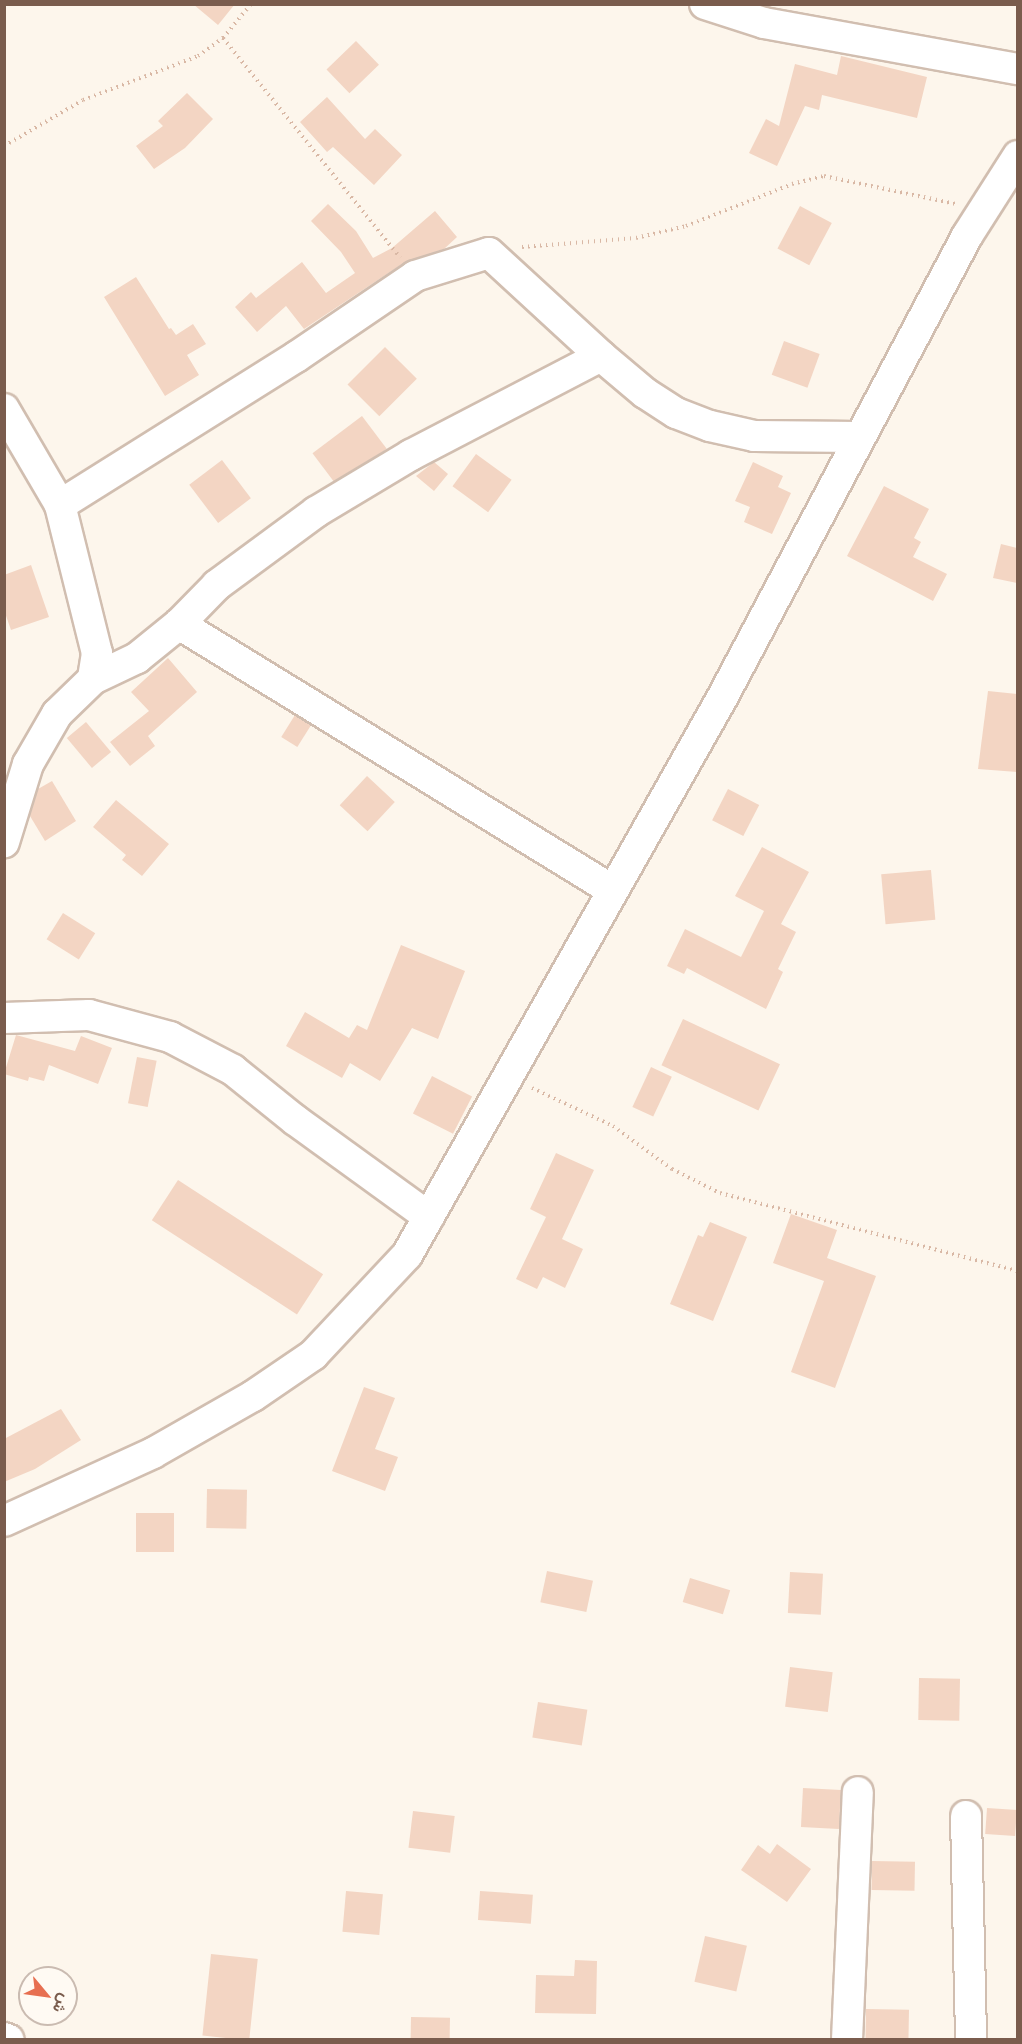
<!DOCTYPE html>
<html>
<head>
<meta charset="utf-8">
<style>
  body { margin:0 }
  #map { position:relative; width:1022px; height:2044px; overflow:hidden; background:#fdf6ec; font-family:Mulish,Vazirmatn,sans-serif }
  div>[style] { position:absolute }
  .building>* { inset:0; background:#f3d5c3; transform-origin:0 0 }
  .path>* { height:4px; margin-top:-2px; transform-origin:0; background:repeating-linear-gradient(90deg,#d9b8a5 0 1.5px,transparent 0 6px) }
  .roads { filter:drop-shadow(2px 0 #d1beb0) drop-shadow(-2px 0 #d1beb0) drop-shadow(0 2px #d1beb0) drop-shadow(0 -2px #d1beb0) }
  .minor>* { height:30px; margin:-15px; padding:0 15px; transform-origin:15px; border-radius:15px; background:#fff }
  span { translate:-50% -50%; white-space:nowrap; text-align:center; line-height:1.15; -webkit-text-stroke:6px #fffaf3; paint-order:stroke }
  .frame { position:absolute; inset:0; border:6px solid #7a5c4d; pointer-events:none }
  .north { position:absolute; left:18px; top:1966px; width:60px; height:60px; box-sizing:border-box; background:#fffaf3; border:2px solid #cabbb1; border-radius:50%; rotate:119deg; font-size:16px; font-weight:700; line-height:24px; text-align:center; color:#7a5c4d }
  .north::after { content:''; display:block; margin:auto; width:21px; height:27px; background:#e76f51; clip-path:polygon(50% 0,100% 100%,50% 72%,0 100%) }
</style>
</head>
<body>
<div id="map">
  <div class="building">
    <div style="clip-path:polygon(193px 4px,235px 4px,218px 25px)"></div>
    <div style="left:356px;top:41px;width:33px;height:41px;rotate:46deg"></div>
    <div style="clip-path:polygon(841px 56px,927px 77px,917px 118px,822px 95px,819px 110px,805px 106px,777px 166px,749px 153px,766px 119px,779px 126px,795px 64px,837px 75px)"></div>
    <div style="clip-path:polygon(187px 93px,213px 119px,185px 148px,154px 169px,136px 146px,163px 126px,158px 121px)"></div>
    <div style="clip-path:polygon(327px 97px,365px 139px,375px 129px,402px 155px,374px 185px,333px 147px,327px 152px,300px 122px)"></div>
    <div style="clip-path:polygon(328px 204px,356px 231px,373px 258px,392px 248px,435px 211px,457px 237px,444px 249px,405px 262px,304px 329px,286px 306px,257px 332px,235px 307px,251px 292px,256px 298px,302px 262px,326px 293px,355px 273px,341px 252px,311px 221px)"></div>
    <div style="left:800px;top:206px;width:36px;height:48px;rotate:28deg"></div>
    <div style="clip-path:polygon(136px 277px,169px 329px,171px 328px,176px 335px,193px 324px,206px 344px,187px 355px,199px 375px,165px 396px,104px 297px)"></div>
    <div style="left:784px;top:341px;width:38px;height:36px;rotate:20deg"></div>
    <div style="left:385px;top:347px;width:45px;height:53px;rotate:45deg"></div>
    <div style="left:362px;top:416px;width:41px;height:62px;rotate:53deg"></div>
    <div style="left:476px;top:454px;width:44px;height:40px;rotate:36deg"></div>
    <div style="left:222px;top:460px;width:48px;height:41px;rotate:53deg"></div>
    <div style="clip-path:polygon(434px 462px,448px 474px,434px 491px,416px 476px)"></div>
    <div style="clip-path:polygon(753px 462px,783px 476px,778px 487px,791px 493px,772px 534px,744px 522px,750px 507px,735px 501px)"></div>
    <div style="clip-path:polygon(884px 486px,929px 509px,914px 538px,921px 542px,913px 557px,947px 574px,933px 601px,847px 556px)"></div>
    <div style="clip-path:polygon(1001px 544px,1017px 548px,1017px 583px,993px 578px)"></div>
    <div style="clip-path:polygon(31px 565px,49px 617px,11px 630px,4px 610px,4px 575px)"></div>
    <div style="clip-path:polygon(168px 658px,197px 692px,148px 736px,155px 746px,130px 766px,110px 742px,149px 711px,131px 692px)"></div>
    <div style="clip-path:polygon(988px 691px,1017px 694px,1017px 772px,978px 769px)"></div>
    <div style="left:295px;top:715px;width:19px;height:26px;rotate:32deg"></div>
    <div style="left:86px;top:722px;width:39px;height:25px;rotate:50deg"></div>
    <div style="left:367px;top:776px;width:38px;height:40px;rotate:43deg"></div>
    <div style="clip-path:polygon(52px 781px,76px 821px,45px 841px,30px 816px,38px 789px)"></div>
    <div style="left:728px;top:789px;width:35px;height:35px;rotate:27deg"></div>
    <div style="clip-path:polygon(116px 800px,169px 844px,142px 876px,122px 860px,126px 855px,93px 827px)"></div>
    <div style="clip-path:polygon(762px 847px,809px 872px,781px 924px,796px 932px,778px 969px,783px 972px,766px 1009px,687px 968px,684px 974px,667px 966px,685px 929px,741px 957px,764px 911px,735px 896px)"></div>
    <div style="left:931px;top:870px;width:50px;height:50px;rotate:85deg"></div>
    <div style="left:63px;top:913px;width:38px;height:31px;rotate:32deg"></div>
    <div style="clip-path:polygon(401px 945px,465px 971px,438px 1039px,412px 1028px,380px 1081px,350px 1063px,342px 1078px,286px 1046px,305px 1012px,349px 1038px,357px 1025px,367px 1030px)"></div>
    <div style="left:683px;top:1019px;width:107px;height:51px;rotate:25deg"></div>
    <div style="clip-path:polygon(16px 1035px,75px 1051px,81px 1036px,112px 1048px,98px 1084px,49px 1065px,44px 1081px,29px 1077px,28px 1081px,4px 1074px)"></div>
    <div style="left:137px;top:1057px;width:20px;height:47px;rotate:11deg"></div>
    <div style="left:651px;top:1067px;width:23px;height:44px;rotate:25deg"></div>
    <div style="left:432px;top:1076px;width:45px;height:42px;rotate:27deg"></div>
    <div style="clip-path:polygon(556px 1153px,594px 1170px,562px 1239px,583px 1249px,565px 1288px,543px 1277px,537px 1289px,516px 1279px,546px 1217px,530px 1209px)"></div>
    <div style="left:178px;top:1180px;width:173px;height:48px;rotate:33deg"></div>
    <div style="clip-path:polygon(791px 1214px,837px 1230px,827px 1258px,876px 1276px,835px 1388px,791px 1372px,824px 1281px,773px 1263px)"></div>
    <div style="clip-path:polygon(710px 1222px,747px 1237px,713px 1321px,670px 1304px,698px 1235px,703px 1237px)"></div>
    <div style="clip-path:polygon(364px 1387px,395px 1398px,375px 1449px,398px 1457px,385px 1491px,332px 1471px)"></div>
    <div style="clip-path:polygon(61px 1409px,81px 1440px,35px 1469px,4px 1482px,4px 1439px)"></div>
    <div style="left:207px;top:1489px;width:40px;height:39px;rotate:1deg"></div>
    <div style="left:174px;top:1513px;width:39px;height:38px;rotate:90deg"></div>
    <div style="left:547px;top:1571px;width:47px;height:32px;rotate:12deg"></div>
    <div style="left:790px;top:1572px;width:33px;height:41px;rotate:3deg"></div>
    <div style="left:690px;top:1578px;width:42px;height:25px;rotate:17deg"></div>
    <div style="left:790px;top:1667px;width:43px;height:40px;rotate:7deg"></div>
    <div style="left:919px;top:1678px;width:41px;height:42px;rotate:1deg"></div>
    <div style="left:538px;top:1702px;width:50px;height:36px;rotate:9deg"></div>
    <div style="left:803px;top:1788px;width:38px;height:39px;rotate:3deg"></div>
    <div style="left:987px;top:1808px;width:30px;height:26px;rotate:4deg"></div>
    <div style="left:413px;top:1811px;width:42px;height:37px;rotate:7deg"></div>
    <div style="clip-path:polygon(777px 1844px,811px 1869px,787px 1902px,741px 1870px,758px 1845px,770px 1854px)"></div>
    <div style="left:872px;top:1861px;width:43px;height:29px;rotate:1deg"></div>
    <div style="left:346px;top:1891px;width:37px;height:41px;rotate:5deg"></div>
    <div style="left:480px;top:1891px;width:53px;height:29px;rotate:4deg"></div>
    <div style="left:705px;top:1936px;width:43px;height:47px;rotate:13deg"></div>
    <div style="left:211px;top:1954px;width:47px;height:82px;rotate:6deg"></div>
    <div style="clip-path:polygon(575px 1960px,597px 1961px,596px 2014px,535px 2013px,536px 1975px,574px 1976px)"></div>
    <div style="left:866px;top:2009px;width:43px;height:31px;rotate:1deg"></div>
    <div style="left:411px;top:2017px;width:39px;height:23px;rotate:1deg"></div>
  </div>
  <div class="path">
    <div style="left:223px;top:38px;width:282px;rotate:51.1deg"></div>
    <div style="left:4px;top:146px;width:91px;rotate:-30.2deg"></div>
    <div style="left:83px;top:100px;width:123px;rotate:-20.9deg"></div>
    <div style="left:198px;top:56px;width:31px;rotate:-36deg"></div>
    <div style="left:223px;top:38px;width:44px;rotate:-50.5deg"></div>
    <div style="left:522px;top:247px;width:114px;rotate:-4.5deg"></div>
    <div style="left:636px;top:238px;width:51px;rotate:-13.5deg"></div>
    <div style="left:686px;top:226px;width:114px;rotate:-21.6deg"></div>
    <div style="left:792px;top:184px;width:33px;rotate:-14deg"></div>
    <div style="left:824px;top:176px;width:135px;rotate:12deg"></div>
    <div style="left:532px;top:1088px;width:89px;rotate:25.1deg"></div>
    <div style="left:613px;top:1126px;width:73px;rotate:36.1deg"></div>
    <div style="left:672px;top:1169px;width:54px;rotate:26.6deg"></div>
    <div style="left:720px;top:1193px;width:308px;rotate:14.7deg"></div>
  </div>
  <div class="roads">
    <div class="minor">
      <div style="left:705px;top:4px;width:62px;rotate:17.9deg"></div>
      <div style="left:764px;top:23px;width:258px;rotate:10.3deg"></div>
      <div style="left:4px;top:409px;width:111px;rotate:59.7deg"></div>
      <div style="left:60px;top:505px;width:153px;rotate:76deg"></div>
      <div style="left:97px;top:653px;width:26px;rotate:99deg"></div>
      <div style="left:93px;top:679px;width:50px;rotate:135.8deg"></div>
      <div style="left:57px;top:714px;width:58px;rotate:120.1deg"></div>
      <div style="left:28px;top:764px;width:82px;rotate:107.1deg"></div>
      <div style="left:60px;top:505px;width:279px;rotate:-32.1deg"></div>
      <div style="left:296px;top:357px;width:144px;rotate:-34.2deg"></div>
      <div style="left:415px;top:276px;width:77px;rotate:-17.3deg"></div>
      <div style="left:489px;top:253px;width:152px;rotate:42.6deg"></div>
      <div style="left:601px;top:356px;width:57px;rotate:40.1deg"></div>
      <div style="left:645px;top:393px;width:37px;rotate:33deg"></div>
      <div style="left:676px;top:413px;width:36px;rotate:21deg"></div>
      <div style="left:710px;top:426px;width:45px;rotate:12.8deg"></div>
      <div style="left:754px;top:436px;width:105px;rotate:0.5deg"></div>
      <div style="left:179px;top:624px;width:508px;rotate:31.56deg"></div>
      <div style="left:93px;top:679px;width:49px;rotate:-25.5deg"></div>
      <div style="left:137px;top:658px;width:54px;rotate:-39deg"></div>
      <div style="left:179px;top:624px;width:54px;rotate:-45.7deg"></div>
      <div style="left:217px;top:585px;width:123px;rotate:-36.4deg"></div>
      <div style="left:316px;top:512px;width:111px;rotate:-31deg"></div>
      <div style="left:411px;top:455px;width:214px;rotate:-27.5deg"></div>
      <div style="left:4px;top:1018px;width:85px;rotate:-2deg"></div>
      <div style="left:89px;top:1015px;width:84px;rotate:15.2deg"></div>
      <div style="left:170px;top:1037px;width:71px;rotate:27.6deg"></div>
      <div style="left:233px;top:1070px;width:80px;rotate:38.9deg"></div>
      <div style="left:295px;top:1120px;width:165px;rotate:35.9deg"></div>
      <div style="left:4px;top:1521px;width:164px;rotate:-24.5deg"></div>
      <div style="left:153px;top:1453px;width:115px;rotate:-29.7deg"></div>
      <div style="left:253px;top:1396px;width:73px;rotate:-34.3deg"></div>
      <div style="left:313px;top:1355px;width:137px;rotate:-46.8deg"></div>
      <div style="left:407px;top:1255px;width:640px;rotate:-60.51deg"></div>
      <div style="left:722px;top:698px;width:523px;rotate:-62.06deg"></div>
      <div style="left:967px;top:236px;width:95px;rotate:-57.5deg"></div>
      <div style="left:966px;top:1816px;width:224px;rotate:88.7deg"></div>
      <div style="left:4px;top:2038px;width:5px;rotate:22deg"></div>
      <div style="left:847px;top:2040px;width:248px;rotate:-87.5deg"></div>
    </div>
  </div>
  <div class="frame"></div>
  <div class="north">ش</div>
</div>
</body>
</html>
